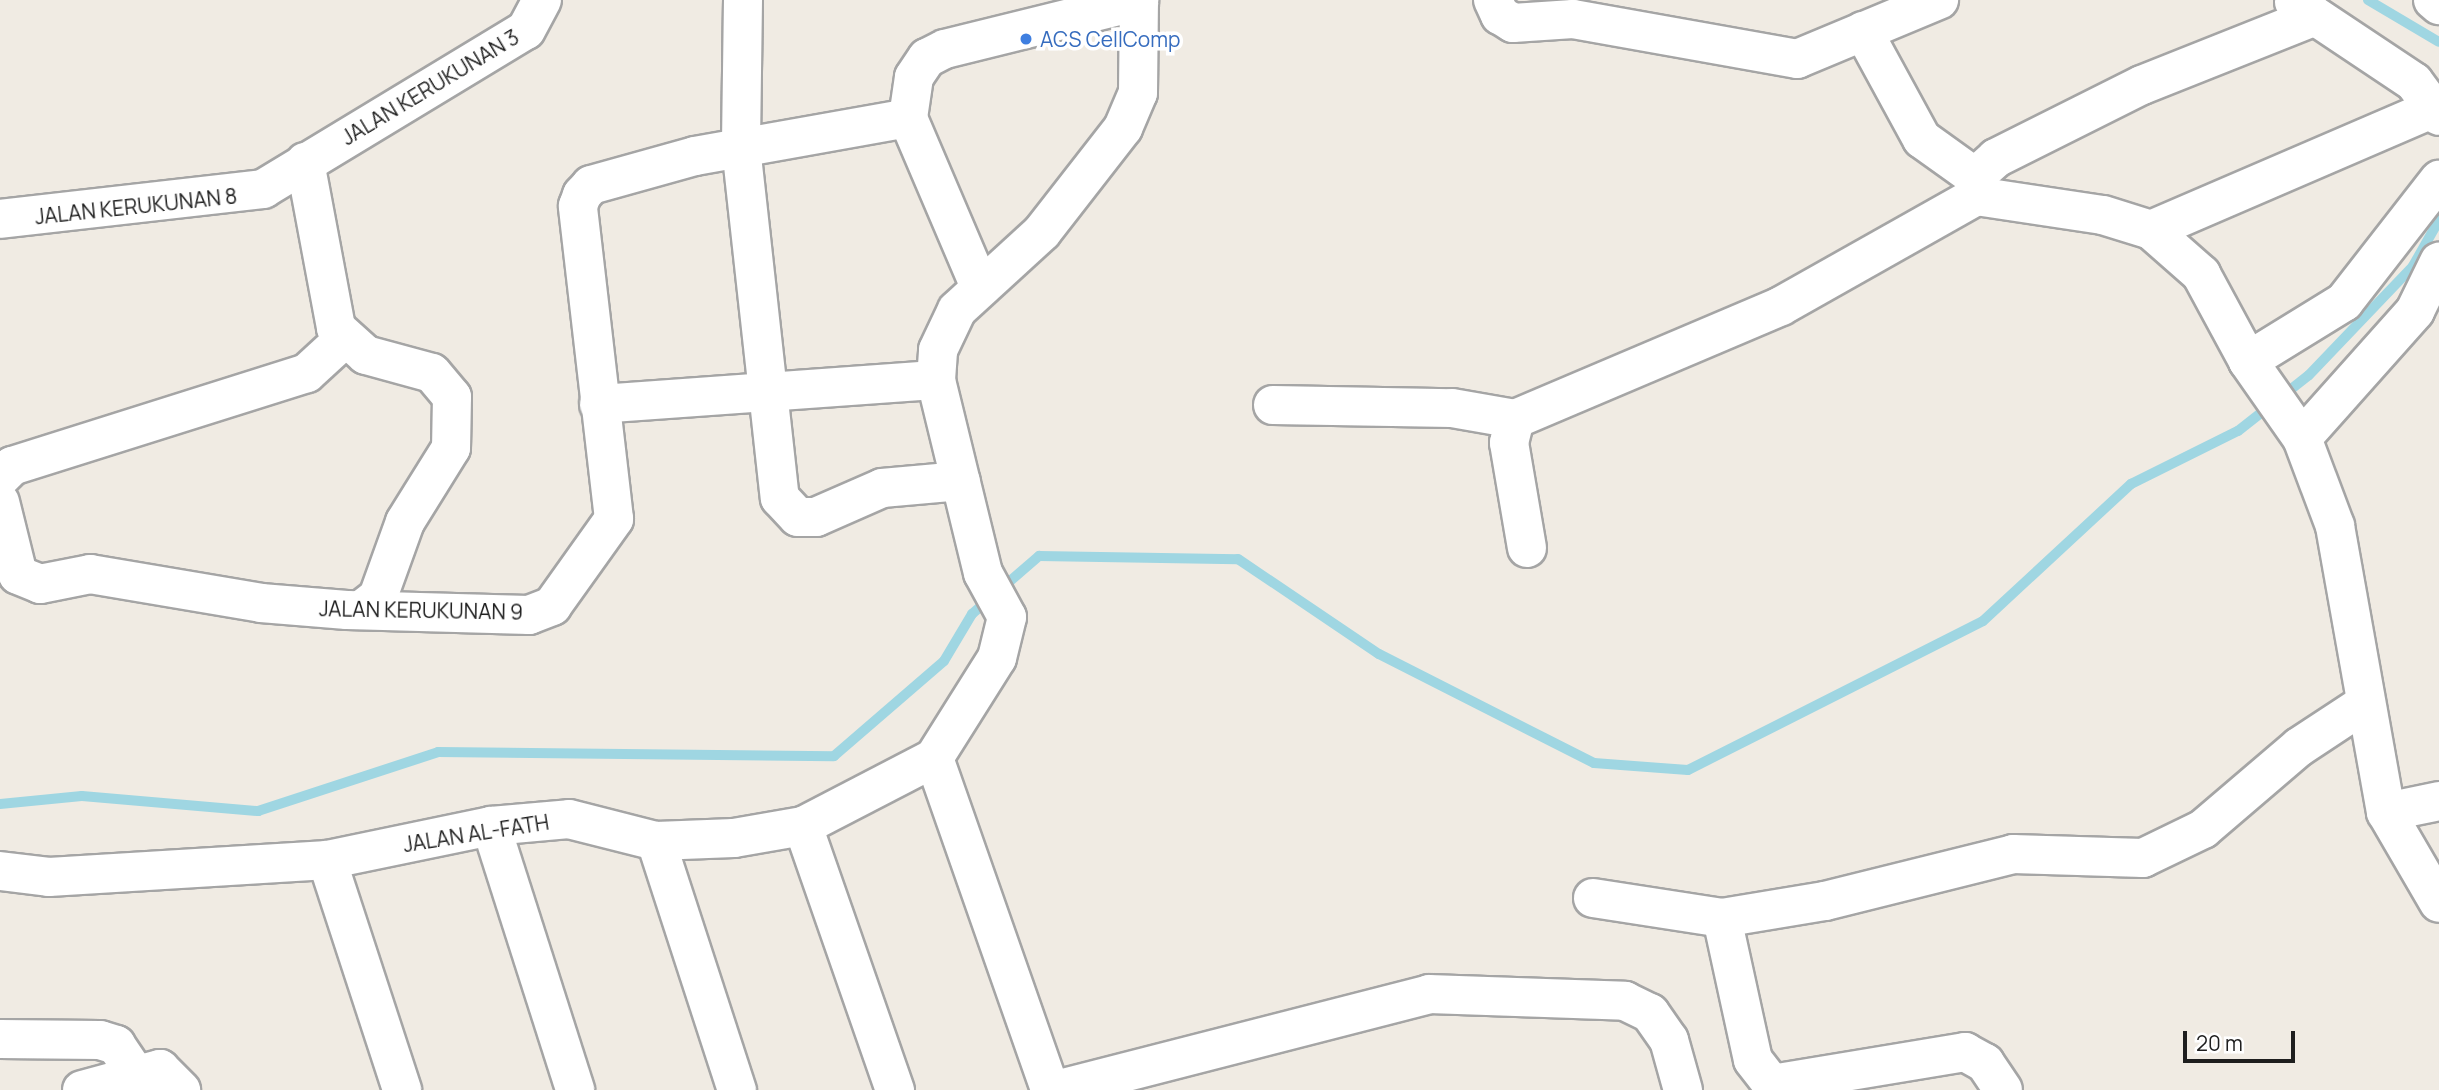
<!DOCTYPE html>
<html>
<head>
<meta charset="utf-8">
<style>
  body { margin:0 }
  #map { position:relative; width:2439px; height:1090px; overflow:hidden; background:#f0ebe3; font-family:Manrope,sans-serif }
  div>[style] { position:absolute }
  .stream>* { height:10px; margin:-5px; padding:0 5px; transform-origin:5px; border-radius:5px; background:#9fd6e2 }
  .roads { filter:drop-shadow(2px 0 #a5a5a5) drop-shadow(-2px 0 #a5a5a5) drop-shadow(0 2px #a5a5a5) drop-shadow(0 -2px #a5a5a5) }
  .street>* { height:38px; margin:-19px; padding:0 19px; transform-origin:19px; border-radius:19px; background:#fff }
  .dots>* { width:19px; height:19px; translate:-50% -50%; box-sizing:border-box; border:4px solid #fff; border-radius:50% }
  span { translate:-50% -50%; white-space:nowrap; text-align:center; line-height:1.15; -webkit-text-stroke:7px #fff; paint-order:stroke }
  .shop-label { font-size:21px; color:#366cbe }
  .left { translate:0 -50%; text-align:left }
  .street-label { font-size:21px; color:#1e1e1e }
  .scale { position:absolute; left:2183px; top:1031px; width:112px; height:32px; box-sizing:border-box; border:4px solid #1e1e1e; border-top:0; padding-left:9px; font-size:21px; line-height:24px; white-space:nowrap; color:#1e1e1e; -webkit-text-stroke:5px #fff; paint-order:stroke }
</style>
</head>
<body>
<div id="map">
  <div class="stream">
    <div style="left:2368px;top:0;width:82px;rotate:30.6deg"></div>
    <div style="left:0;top:804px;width:82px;rotate:-5.6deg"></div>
    <div style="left:82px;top:796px;width:177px;rotate:4.9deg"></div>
    <div style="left:258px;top:811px;width:189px;rotate:-18.1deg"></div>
    <div style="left:438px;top:752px;width:396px;rotate:0.6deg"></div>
    <div style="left:834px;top:756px;width:145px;rotate:-40.8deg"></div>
    <div style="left:944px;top:661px;width:55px;rotate:-59.2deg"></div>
    <div style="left:972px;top:614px;width:89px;rotate:-40.9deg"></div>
    <div style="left:1039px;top:556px;width:199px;rotate:0.9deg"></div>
    <div style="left:1238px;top:559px;width:170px;rotate:34deg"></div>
    <div style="left:1379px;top:654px;width:241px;rotate:26.9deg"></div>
    <div style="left:1594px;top:763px;width:94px;rotate:4.3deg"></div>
    <div style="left:1688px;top:770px;width:330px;rotate:-26.8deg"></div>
    <div style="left:1983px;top:621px;width:202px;rotate:-42.8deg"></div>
    <div style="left:2131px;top:484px;width:119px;rotate:-26.4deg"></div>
    <div style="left:2238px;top:431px;width:90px;rotate:-38.3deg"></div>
    <div style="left:2309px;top:375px;width:151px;rotate:-46.3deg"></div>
    <div style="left:2413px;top:266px;width:53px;rotate:-60.5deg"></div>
  </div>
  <div class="roads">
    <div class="street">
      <div style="left:743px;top:0;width:147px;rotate:90.8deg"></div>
      <div style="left:741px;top:147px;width:353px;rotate:83.7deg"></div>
      <div style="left:780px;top:498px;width:26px;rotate:47deg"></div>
      <div style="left:798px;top:517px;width:18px"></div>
      <div style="left:816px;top:517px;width:72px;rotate:-23.7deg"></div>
      <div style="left:882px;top:488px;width:79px;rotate:-5.1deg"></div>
      <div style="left:1493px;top:0;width:17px;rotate:65deg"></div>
      <div style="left:1500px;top:15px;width:15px;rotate:32deg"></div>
      <div style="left:1513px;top:23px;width:60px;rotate:-3.8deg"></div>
      <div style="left:1573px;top:19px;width:228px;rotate:10.1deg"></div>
      <div style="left:1797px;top:59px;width:154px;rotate:-22.6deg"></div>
      <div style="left:2433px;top:0;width:8px;rotate:40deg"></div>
      <div style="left:2294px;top:2px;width:144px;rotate:33.7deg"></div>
      <div style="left:2414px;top:82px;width:42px;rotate:53.7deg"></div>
      <div style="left:1863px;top:31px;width:123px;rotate:61.4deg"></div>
      <div style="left:1922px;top:139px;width:65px;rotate:35.6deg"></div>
      <div style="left:1975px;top:177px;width:19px;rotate:87deg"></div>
      <div style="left:1976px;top:196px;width:128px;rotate:8.5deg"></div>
      <div style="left:2103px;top:215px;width:50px;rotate:17.4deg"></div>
      <div style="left:2151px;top:230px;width:67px;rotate:41.3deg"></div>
      <div style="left:2201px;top:274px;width:99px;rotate:61.6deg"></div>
      <div style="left:2248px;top:361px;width:94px;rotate:55deg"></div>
      <div style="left:2302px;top:438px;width:94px;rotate:69.4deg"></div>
      <div style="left:2335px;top:526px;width:291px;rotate:79.9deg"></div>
      <div style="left:2386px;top:812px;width:105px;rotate:59.8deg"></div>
      <div style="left:305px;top:162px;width:169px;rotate:79.4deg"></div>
      <div style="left:336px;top:328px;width:40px;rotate:42deg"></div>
      <div style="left:366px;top:355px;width:68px;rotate:15.3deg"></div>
      <div style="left:432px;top:373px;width:31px;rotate:50deg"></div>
      <div style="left:452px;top:397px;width:51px;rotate:91.1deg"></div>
      <div style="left:451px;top:448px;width:87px;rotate:121.9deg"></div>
      <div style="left:405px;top:522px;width:80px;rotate:109.8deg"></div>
      <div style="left:378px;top:597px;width:18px;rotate:142deg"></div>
      <div style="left:1975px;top:177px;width:28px;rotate:-42deg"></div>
      <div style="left:1996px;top:158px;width:163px;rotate:-26.6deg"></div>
      <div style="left:2142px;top:85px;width:186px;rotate:-21.7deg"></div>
      <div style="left:0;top:219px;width:265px;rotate:-6.5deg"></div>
      <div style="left:263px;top:189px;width:307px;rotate:-31.2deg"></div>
      <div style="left:526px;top:30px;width:34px;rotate:-62deg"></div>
      <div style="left:2151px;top:230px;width:310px;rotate:-23.3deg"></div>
      <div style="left:980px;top:287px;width:184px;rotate:-113.1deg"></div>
      <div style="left:908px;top:118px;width:41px;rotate:-81.7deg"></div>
      <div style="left:914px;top:77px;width:23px;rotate:-56deg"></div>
      <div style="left:927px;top:58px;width:20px;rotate:-27deg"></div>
      <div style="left:945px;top:49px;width:200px;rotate:-13.9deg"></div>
      <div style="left:2248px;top:361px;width:113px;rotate:-31.6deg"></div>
      <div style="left:2344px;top:302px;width:155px;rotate:-52.1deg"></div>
      <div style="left:599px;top:404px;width:338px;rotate:-4.1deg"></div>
      <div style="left:1273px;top:405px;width:179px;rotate:1deg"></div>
      <div style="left:1452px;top:408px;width:64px;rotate:9.9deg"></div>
      <div style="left:2302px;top:438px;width:170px;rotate:-48.3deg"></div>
      <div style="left:2415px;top:311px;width:55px;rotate:-63.9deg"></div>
      <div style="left:0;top:478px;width:17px;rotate:-45deg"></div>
      <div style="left:12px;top:466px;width:309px;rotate:-17.5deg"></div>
      <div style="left:307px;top:373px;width:50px;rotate:-42.6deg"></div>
      <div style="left:0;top:502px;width:75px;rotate:76.1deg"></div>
      <div style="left:18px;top:575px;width:24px;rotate:22deg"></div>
      <div style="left:40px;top:584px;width:51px;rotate:-11.3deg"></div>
      <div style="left:90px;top:574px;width:173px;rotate:9.6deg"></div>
      <div style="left:261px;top:603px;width:86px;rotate:4.7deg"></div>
      <div style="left:347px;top:610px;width:182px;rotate:1.6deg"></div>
      <div style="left:529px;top:615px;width:25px;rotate:-21deg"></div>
      <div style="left:552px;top:606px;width:107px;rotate:-54.5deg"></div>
      <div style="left:614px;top:519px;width:315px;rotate:-96.6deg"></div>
      <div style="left:578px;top:206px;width:12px;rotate:-70deg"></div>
      <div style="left:582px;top:195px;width:13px;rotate:-48deg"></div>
      <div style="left:591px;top:185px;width:108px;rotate:-15.6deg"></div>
      <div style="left:695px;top:156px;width:216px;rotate:-10.1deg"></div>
      <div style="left:1527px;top:548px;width:107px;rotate:-99.7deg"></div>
      <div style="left:1509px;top:443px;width:25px;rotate:-76deg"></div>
      <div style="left:1515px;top:419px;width:289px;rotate:-23deg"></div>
      <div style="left:1781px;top:306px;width:224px;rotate:-29.4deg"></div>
      <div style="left:934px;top:758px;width:352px;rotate:70.7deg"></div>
      <div style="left:2386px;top:812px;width:54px;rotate:-11.7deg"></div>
      <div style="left:491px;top:826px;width:277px;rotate:72.3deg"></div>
      <div style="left:803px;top:826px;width:280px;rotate:70.8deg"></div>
      <div style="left:656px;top:841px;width:262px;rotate:72deg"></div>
      <div style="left:327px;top:860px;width:242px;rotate:71.9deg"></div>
      <div style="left:0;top:871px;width:49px;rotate:7deg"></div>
      <div style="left:49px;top:877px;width:279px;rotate:-3.5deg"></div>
      <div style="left:327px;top:860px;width:167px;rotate:-11.7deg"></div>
      <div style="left:491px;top:826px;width:78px;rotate:-5.1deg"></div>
      <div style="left:569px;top:819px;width:90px;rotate:14.2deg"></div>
      <div style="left:656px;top:841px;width:78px;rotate:-2.2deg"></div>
      <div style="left:734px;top:838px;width:70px;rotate:-9.9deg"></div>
      <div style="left:803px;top:826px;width:148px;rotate:-27.4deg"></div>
      <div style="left:934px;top:758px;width:118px;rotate:-57.8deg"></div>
      <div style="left:997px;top:658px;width:42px;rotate:-76.3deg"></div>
      <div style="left:1007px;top:617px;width:50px;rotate:-118.6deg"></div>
      <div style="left:983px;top:573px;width:199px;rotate:-103.7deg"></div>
      <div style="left:936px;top:380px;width:30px;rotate:-86deg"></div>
      <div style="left:938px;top:350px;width:44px;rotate:-64.6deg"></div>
      <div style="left:957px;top:310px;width:115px;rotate:-42.5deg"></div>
      <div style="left:1042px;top:232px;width:132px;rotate:-52.1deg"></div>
      <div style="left:1123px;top:128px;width:38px;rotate:-67deg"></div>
      <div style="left:1138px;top:93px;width:93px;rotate:-89.4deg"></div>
      <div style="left:1593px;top:898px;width:131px;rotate:8.8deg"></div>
      <div style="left:1722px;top:918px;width:104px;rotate:-9.4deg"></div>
      <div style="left:1825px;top:901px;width:194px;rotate:-14deg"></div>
      <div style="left:2013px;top:854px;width:130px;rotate:1.8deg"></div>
      <div style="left:2143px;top:858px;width:67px;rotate:-25.8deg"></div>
      <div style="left:2203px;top:829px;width:126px;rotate:-40.5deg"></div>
      <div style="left:2299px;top:747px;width:77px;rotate:-33.3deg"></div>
      <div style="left:1722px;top:918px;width:145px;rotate:77.7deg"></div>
      <div style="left:1753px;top:1060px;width:31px;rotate:52deg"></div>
      <div style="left:1772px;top:1084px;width:196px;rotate:-9.4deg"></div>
      <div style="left:1965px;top:1052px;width:23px;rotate:29deg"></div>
      <div style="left:1985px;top:1063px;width:32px;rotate:56deg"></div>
      <div style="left:0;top:1039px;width:100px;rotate:0.6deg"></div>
      <div style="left:100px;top:1040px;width:17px;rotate:17deg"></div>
      <div style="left:116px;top:1045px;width:36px;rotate:56deg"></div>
      <div style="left:82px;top:1090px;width:81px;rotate:-15.1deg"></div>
      <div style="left:160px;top:1069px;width:30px;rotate:45deg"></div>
      <div style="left:1056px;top:1090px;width:385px;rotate:-14.4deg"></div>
      <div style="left:1429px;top:994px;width:196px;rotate:2deg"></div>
      <div style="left:1625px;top:1001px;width:28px;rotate:26deg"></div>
      <div style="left:1650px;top:1013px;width:33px;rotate:55deg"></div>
      <div style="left:1669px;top:1040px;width:52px;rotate:74.4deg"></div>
    </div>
  </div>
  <div class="dots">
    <div style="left:1026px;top:39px;background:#3f7fe0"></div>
  </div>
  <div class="shop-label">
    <span class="left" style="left:1040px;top:39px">ACS CellComp</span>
  </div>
  <div class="street-label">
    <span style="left:430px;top:87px;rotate:-31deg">JALAN KERUKUNAN 3</span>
    <span style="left:136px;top:206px;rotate:-6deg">JALAN KERUKUNAN 8</span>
    <span style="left:421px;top:610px;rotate:1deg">JALAN KERUKUNAN 9</span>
    <span style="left:476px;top:833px;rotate:-9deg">JALAN AL-FATH</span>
  </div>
  <div class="scale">20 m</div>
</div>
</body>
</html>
